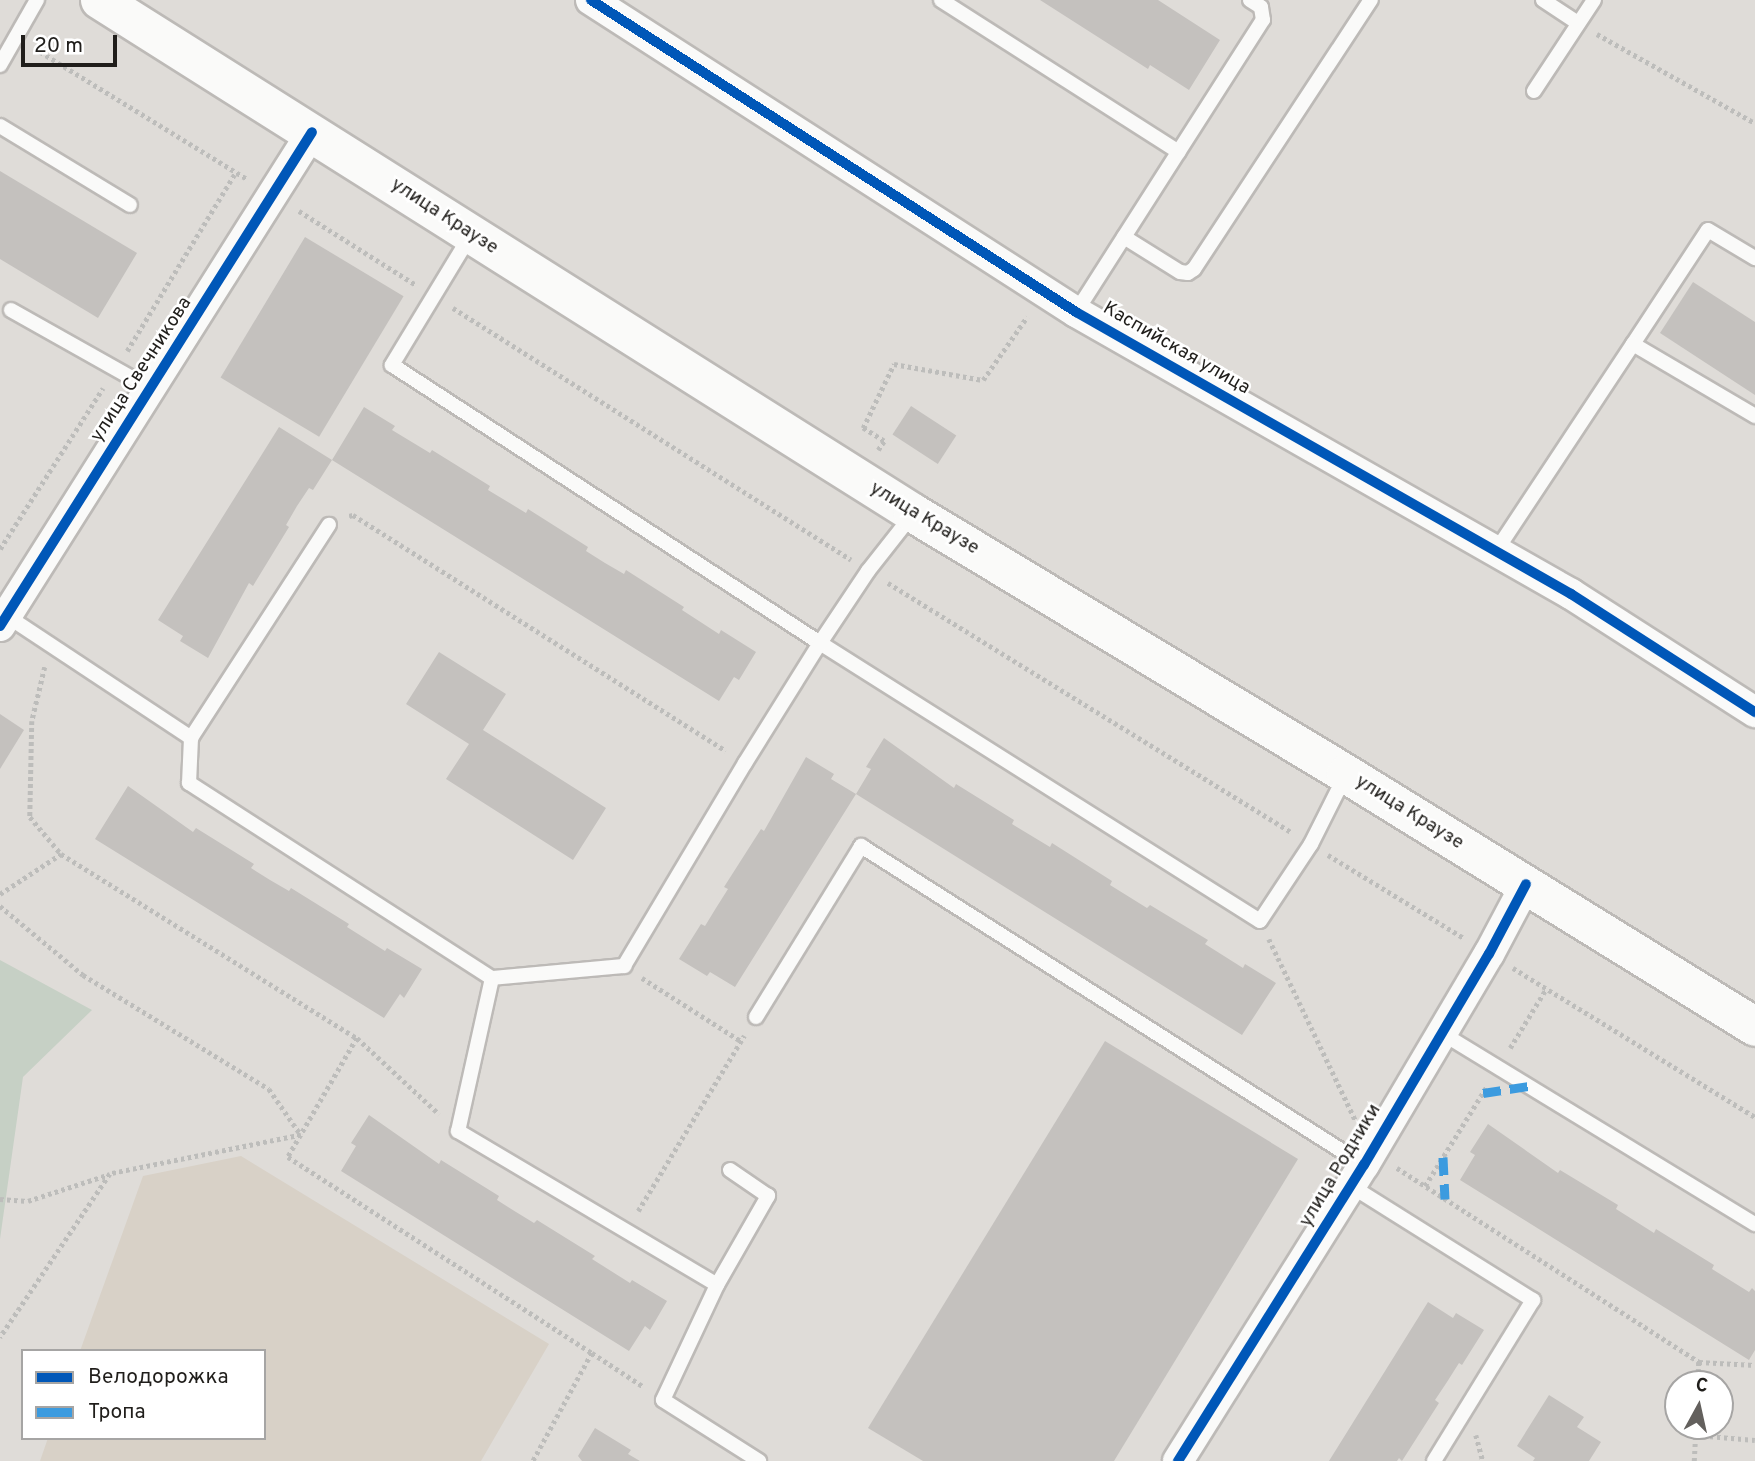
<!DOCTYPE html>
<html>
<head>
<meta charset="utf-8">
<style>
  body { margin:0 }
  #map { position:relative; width:1755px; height:1461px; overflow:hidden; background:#dfdcd8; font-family:Overpass,sans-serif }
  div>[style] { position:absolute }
  .built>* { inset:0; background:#d8d1c7 }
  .green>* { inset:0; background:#c6d0c5 }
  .building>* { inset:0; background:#c4c1be; transform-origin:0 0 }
  .path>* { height:4.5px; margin-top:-2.25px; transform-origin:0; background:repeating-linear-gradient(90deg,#bdbdbb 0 3.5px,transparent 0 7px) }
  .roads { filter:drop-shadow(2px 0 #bdbab7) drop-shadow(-2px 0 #bdbab7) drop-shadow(0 2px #bdbab7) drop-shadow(0 -2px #bdbab7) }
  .service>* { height:14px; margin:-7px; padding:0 7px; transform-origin:7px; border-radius:7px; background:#fafaf9 }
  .minor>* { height:30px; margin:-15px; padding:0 15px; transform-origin:15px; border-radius:15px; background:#fafaf9 }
  .secondary>* { height:38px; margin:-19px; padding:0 19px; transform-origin:19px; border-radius:19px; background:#fafaf9 }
  .quiet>* { height:9px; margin-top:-4.5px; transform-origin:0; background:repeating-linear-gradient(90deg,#3c9bdf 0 18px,transparent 0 27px) }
  .cycleway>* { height:10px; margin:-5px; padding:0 5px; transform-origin:5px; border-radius:5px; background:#0057b8 }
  span { translate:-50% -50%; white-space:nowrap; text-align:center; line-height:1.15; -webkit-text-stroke:5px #fff; paint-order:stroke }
  .street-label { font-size:19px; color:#201e1b }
  .legend { position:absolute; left:21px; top:1349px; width:245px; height:91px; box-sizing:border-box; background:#fff; border:2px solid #a6a5a4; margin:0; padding:9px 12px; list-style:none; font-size:21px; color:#201e1b }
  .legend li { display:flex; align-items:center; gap:14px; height:35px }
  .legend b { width:35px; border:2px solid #a6a5a4 }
  .north { position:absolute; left:1664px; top:1370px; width:70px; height:70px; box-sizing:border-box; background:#fff; border:2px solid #a6a5a4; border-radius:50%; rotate:8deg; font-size:19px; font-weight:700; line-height:28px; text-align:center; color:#201e1b }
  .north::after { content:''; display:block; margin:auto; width:24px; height:32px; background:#63605d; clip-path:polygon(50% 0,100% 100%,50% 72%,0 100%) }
  .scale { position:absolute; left:21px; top:35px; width:96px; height:32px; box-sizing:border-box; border:4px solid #201e1b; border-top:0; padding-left:9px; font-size:21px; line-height:24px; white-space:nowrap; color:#201e1b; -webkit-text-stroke:5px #fff; paint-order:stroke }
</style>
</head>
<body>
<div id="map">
  <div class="built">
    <div style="clip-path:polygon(241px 1156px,549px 1344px,481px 1461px,40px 1461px,48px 1438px,264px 1438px,264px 1351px,80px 1351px,143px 1176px)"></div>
  </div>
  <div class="green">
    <div style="clip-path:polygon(0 960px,92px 1010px,23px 1077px,0 1239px)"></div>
  </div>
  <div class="building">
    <div style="clip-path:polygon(1040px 0,1158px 0,1220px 40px,1189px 90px,1150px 65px,1148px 69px)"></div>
    <div style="clip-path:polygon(0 171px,137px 253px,98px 318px,0 259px)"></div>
    <div style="left:305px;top:237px;width:115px;height:164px;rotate:31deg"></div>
    <div style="clip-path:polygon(1693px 282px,1755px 322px,1755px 395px,1660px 333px)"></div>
    <div style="left:911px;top:406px;width:54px;height:34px;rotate:33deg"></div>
    <div style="clip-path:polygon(364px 407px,395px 426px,392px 430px,430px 453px,432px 450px,490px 486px,488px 490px,526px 513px,528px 509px,588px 547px,586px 551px,605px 563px,624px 574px,626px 570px,684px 607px,682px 610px,719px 634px,721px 630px,756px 652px,739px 680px,734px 677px,719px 701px,332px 460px)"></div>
    <div style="clip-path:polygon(279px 427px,332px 460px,313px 490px,309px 488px,297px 506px,286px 525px,289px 527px,253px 586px,249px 583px,208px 658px,180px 641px,183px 636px,158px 620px)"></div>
    <div style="clip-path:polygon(439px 652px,506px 694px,483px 730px,606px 808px,573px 860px,446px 779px,469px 744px,406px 704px)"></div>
    <div style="clip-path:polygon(0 714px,24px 730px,0 769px)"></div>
    <div style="clip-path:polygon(884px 738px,954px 788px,956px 784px,1014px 820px,1012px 824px,1050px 847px,1052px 843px,1112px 881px,1110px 885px,1147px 908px,1150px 905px,1208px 940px,1205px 944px,1243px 968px,1245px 964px,1276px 983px,1242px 1035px,856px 794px,871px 769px,866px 767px)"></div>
    <div style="clip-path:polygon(806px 757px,834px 774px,831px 779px,856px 794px,735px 987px,710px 972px,707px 976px,679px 959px,701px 924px,705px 926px,716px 908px,728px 889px,724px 887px,761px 829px,764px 831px)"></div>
    <div style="clip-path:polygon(128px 786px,193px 832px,196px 828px,254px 864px,251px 868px,270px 880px,289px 891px,291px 888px,349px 924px,347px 927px,385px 951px,387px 948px,422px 969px,404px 998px,400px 994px,384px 1018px,95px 839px)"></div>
    <div style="clip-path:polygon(1105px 1041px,1298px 1159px,1114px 1461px,923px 1461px,868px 1428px)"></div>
    <div style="clip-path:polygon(369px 1115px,439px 1164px,441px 1160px,499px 1196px,497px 1200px,516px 1212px,534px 1223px,537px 1220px,595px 1256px,592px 1259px,630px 1283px,632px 1280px,667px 1301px,650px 1330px,645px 1326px,629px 1351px,341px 1171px,356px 1146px,351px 1143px)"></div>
    <div style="clip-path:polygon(1488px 1124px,1558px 1173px,1560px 1170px,1618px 1205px,1616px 1209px,1654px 1233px,1656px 1229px,1714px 1265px,1712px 1269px,1749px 1292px,1752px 1288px,1755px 1291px,1755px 1350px,1749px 1360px,1460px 1180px,1475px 1155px,1470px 1152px)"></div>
    <div style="clip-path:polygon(1428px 1302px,1453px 1318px,1456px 1313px,1484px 1330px,1462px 1365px,1459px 1363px,1447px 1382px,1435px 1400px,1439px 1403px,1402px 1461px,1399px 1458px,1397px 1461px,1329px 1461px)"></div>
    <div style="clip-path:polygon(1549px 1395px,1584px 1417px,1577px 1427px,1601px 1442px,1589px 1461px,1533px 1461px,1535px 1458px,1517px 1446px)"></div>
    <div style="clip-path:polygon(595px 1428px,631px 1450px,628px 1454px,640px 1461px,582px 1461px,578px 1456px)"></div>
  </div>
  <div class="path">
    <div style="left:1597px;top:34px;width:181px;rotate:29.4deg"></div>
    <div style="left:34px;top:48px;width:250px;rotate:31.6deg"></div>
    <div style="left:299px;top:211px;width:138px;rotate:32.3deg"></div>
    <div style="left:453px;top:308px;width:471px;rotate:32.3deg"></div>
    <div style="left:127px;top:351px;width:210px;rotate:-58.7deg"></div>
    <div style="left:878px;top:450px;width:11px;rotate:-56deg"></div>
    <div style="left:884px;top:441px;width:25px;rotate:-148deg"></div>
    <div style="left:863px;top:428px;width:71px;rotate:-64.2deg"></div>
    <div style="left:894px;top:364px;width:90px;rotate:10.2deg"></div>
    <div style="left:983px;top:380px;width:77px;rotate:-55.1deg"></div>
    <div style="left:349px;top:516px;width:4px;rotate:-14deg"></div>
    <div style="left:353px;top:515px;width:441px;rotate:32.3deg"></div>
    <div style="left:0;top:549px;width:191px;rotate:-57.4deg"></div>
    <div style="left:888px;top:583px;width:474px;rotate:31.7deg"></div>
    <div style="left:45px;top:667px;width:56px;rotate:103.5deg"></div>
    <div style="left:32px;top:721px;width:96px;rotate:91.2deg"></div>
    <div style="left:30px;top:817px;width:48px;rotate:50deg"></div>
    <div style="left:61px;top:854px;width:349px;rotate:31.9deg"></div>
    <div style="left:357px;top:1038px;width:138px;rotate:120.1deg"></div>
    <div style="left:288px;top:1157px;width:362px;rotate:32.8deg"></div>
    <div style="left:592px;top:1353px;width:123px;rotate:118.6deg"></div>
    <div style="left:1328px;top:855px;width:159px;rotate:31.4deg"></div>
    <div style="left:0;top:894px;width:73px;rotate:-33.3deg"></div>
    <div style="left:0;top:906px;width:108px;rotate:39.7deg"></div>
    <div style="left:83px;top:975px;width:218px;rotate:31.5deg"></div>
    <div style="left:269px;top:1089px;width:56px;rotate:55.2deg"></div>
    <div style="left:301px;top:1135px;width:195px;rotate:168.5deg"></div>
    <div style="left:110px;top:1174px;width:197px;rotate:123.9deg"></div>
    <div style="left:1269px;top:939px;width:202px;rotate:64.5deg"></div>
    <div style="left:1513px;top:968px;width:284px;rotate:31.6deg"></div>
    <div style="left:642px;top:978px;width:117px;rotate:32.5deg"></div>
    <div style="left:357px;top:1038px;width:112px;rotate:42.8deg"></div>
    <div style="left:1510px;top:1048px;width:69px;rotate:-58.6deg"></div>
    <div style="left:1397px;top:1168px;width:359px;rotate:32.7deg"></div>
    <div style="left:1699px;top:1362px;width:22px;rotate:93deg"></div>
    <div style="left:1425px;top:1186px;width:118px;rotate:-58.2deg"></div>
    <div style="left:0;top:1199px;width:28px;rotate:4deg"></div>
    <div style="left:28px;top:1201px;width:86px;rotate:-18.2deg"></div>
    <div style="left:638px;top:1211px;width:205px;rotate:-58.8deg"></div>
    <div style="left:592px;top:1353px;width:62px;rotate:33.2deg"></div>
    <div style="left:1699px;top:1362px;width:56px;rotate:3.1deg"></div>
    <div style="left:1476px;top:1435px;width:27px;rotate:75deg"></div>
    <div style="left:1696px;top:1435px;width:59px;rotate:4.8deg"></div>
    <div style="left:1694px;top:1461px;width:35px;rotate:-87deg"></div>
  </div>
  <div class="roads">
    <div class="service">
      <div style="left:941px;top:0;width:282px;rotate:32.6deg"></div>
      <div style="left:1543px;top:0;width:42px;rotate:33.3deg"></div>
      <div style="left:0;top:65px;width:75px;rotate:-60.4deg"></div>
      <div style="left:1534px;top:91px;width:109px;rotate:-56.6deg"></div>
      <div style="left:0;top:126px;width:152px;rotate:31.3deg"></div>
      <div style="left:470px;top:236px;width:151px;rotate:121.2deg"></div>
      <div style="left:392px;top:365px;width:510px;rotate:33.01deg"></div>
      <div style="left:820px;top:643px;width:520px;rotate:32.29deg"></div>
      <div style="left:1260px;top:921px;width:92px;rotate:-56.5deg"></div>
      <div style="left:1311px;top:844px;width:78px;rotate:-63.4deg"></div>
      <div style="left:1124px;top:237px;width:66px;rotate:32deg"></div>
      <div style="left:1180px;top:272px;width:8px;rotate:7deg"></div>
      <div style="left:1188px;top:273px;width:7px;rotate:-34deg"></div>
      <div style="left:1194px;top:269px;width:322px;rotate:-56.7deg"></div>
      <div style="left:11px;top:310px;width:161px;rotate:29.4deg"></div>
      <div style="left:1076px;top:312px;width:347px;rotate:-57.4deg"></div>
      <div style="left:1263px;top:20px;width:13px;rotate:-99deg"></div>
      <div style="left:1261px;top:7px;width:13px;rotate:-148deg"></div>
      <div style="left:1633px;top:344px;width:136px;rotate:-56.7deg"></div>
      <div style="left:1708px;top:230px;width:55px;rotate:30.8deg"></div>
      <div style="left:1496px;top:551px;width:248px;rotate:-56.5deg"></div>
      <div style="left:1633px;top:344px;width:142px;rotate:30.5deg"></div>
      <div style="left:7px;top:616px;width:221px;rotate:33.5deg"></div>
      <div style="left:191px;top:738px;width:254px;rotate:-57.1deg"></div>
      <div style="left:191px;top:738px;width:45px;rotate:92.5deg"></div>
      <div style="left:189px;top:783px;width:360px;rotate:32.8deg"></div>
      <div style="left:492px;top:978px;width:133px;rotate:-5.2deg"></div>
      <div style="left:624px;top:966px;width:236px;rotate:-59.2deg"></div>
      <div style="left:745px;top:763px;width:142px;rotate:-58deg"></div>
      <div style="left:820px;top:643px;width:87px;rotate:-56.3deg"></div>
      <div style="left:868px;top:571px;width:71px;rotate:-51.8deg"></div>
      <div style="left:492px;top:978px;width:157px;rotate:102.5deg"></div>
      <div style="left:458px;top:1131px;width:301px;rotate:30.7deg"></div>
      <div style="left:717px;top:1285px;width:127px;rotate:115.2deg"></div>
      <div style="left:663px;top:1400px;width:114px;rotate:32.4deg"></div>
      <div style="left:756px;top:1017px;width:201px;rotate:-58.4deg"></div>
      <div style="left:861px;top:846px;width:596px;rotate:32.38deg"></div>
      <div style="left:1440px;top:1032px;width:369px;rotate:31.4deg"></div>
      <div style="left:1351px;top:1186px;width:215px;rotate:32.1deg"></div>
      <div style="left:1533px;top:1300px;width:189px;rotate:121.6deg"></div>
      <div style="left:717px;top:1285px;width:103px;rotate:-60.2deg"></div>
      <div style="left:768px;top:1196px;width:46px;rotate:-145.6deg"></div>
    </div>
    <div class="minor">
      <div style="left:591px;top:0;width:577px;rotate:32.75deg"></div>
      <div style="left:1076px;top:312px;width:570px;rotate:29.67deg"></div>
      <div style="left:1571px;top:594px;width:219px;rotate:32.7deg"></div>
      <div style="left:0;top:626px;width:584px;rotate:-57.72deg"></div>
      <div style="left:1178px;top:1461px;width:350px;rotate:-57.9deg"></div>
      <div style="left:1364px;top:1165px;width:245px;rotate:-59.4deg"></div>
      <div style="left:1489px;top:954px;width:79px;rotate:-62.1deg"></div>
    </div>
    <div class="secondary">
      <div style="left:100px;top:0;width:961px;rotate:32.25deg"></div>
      <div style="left:913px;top:513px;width:506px;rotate:31.08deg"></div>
      <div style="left:1346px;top:774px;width:481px;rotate:31.7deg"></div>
    </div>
  </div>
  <div class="quiet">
    <div style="left:1483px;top:1093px;width:47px;rotate:-8.7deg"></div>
    <div style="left:1443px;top:1157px;width:42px;rotate:87.3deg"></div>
  </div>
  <div class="cycleway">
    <div style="left:591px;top:0;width:577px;rotate:32.75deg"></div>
    <div style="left:1076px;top:312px;width:570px;rotate:29.67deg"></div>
    <div style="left:1571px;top:594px;width:219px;rotate:32.7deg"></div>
    <div style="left:0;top:626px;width:584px;rotate:-57.72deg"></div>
    <div style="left:1178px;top:1461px;width:350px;rotate:-57.9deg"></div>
    <div style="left:1364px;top:1165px;width:245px;rotate:-59.4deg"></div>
    <div style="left:1489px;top:954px;width:79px;rotate:-62.1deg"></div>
  </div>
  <div class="street-label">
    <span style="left:444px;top:217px;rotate:33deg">улица Краузе</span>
    <span style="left:1176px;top:349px;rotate:30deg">Каспийская улица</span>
    <span style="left:142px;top:370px;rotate:-57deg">улица Свечникова</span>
    <span style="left:924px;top:519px;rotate:31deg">улица Краузе</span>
    <span style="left:1409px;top:813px;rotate:32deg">улица Краузе</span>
    <span style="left:1341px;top:1166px;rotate:-59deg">улица Родники</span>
  </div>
  <ul class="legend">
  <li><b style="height:9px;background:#0057b8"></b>Велодорожка</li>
  <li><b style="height:9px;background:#3c9bdf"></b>Тропа</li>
  </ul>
  <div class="north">С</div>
  <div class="scale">20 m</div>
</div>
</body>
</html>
